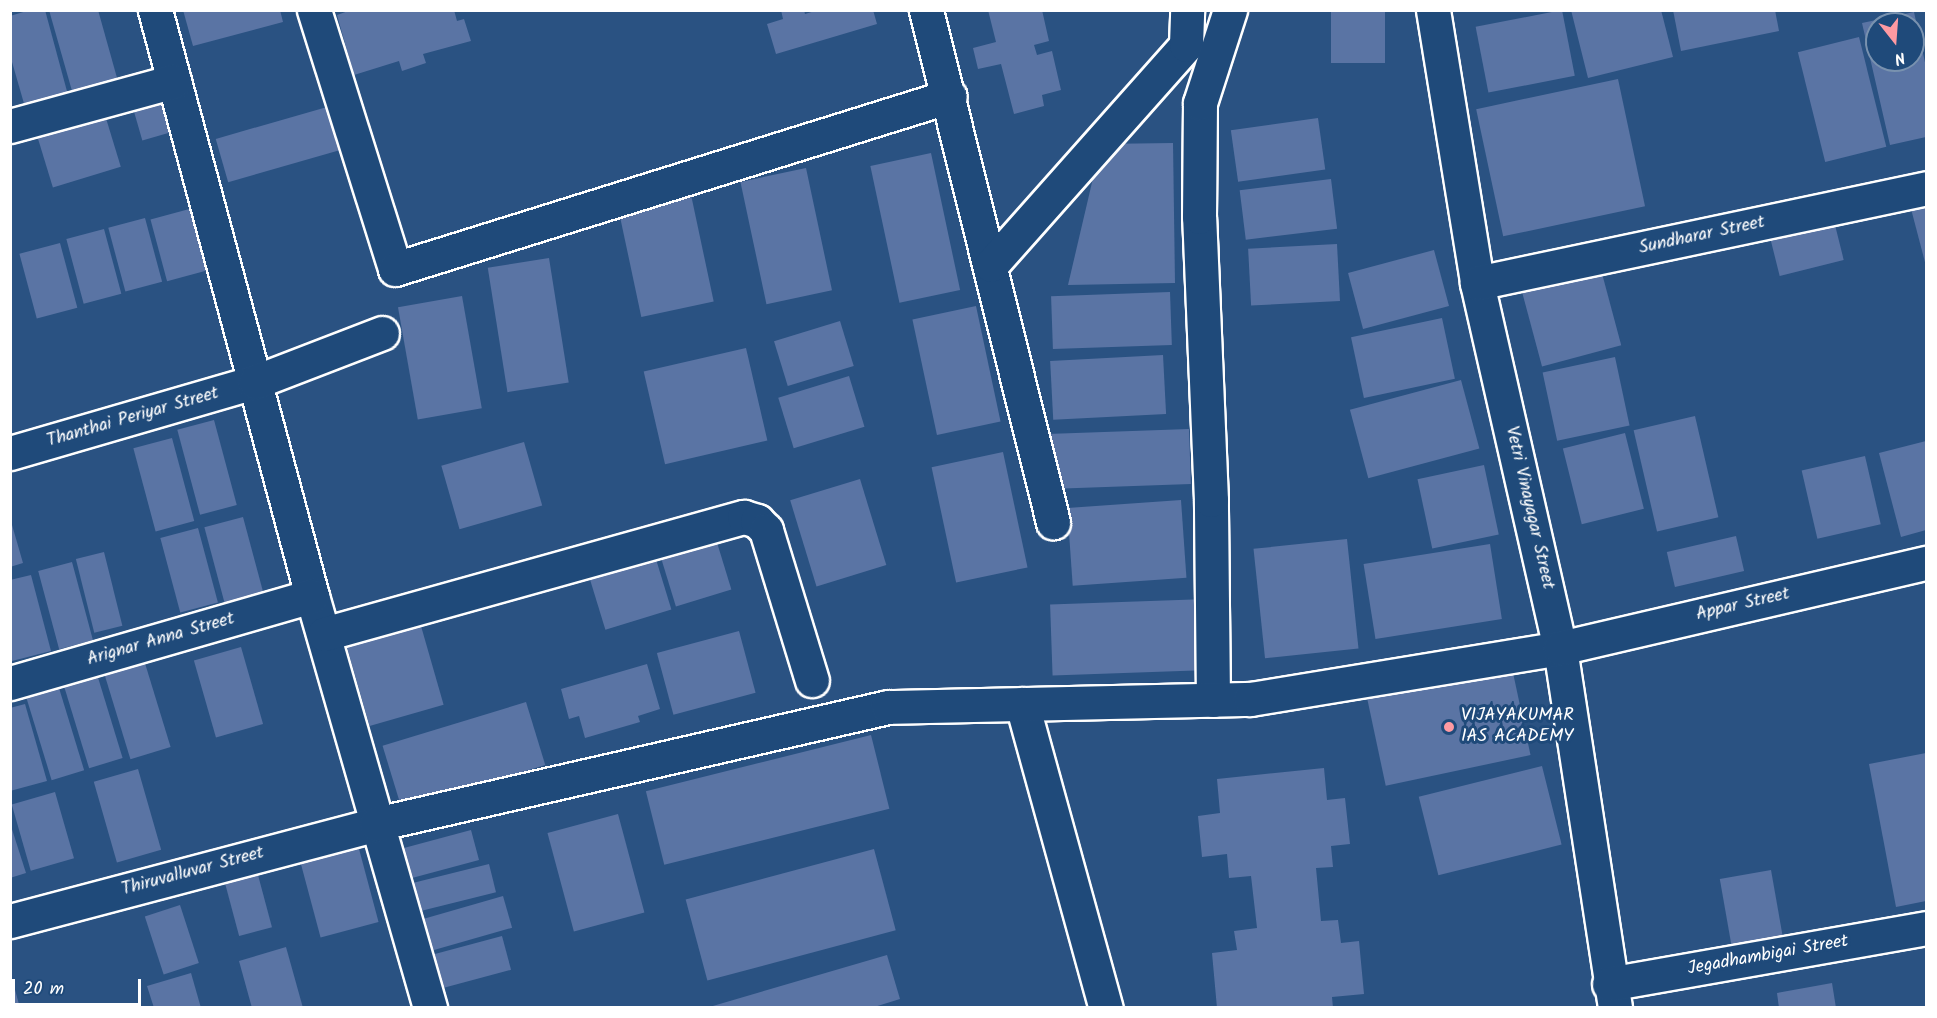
<!DOCTYPE html>
<html>
<head>
<meta charset="utf-8">
<style>
  body { margin:0 }
  #map { position:relative; width:1937px; height:1018px; overflow:hidden; background:#2a5282; font-family:Kalam,sans-serif }
  div>[style] { position:absolute }
  .building>* { inset:0; background:#5a74a4; transform-origin:0 0 }
  .roads { filter:drop-shadow(2px 0 #fff) drop-shadow(-2px 0 #fff) drop-shadow(0 2px #fff) drop-shadow(0 -2px #fff) }
  .minor>* { height:33px; margin:-16.5px; padding:0 16.5px; transform-origin:16.5px; border-radius:16.5px; background:#1f4a7a }
  .dots>* { width:16px; height:16px; translate:-50% -50%; box-sizing:border-box; border:3px solid #1f4a7a; border-radius:50% }
  span { translate:-50% -50%; white-space:nowrap; text-align:center; line-height:1.15; -webkit-text-stroke:6px #1f4a7a; paint-order:stroke }
  .street-label { font-size:18px; color:#fff }
  .poi-label { font-size:18px; color:#fff }
  .left { translate:0 -50%; text-align:left }
  .frame { position:absolute; inset:0; border:12px solid #fff; pointer-events:none }
  .north { position:absolute; left:1865px; top:12px; width:60px; height:60px; box-sizing:border-box; background:#1f4a7a; border:2px solid #7992af; border-radius:50%; rotate:163deg; font-size:16px; font-weight:700; line-height:24px; text-align:center; color:#fff }
  .north::after { content:''; display:block; margin:auto; width:21px; height:27px; background:#ff9aa2; clip-path:polygon(50% 0,100% 100%,50% 72%,0 100%) }
  .scale { position:absolute; left:12px; top:979px; width:129px; height:27px; box-sizing:border-box; border:3px solid #fff; border-top:0; padding-left:8px; font-size:18px; line-height:21px; white-space:nowrap; color:#fff; -webkit-text-stroke:4px #1f4a7a; paint-order:stroke }
</style>
</head>
<body>
<div id="map">
  <div class="building">
    <div style="clip-path:polygon(30px 10px,45px 10px,68px 95px,25px 107px,10px 55px,10px 16px)"></div>
    <div style="clip-path:polygon(49px 10px,98px 10px,119px 85px,74px 98px)"></div>
    <div style="clip-path:polygon(183px 10px,280px 10px,283px 22px,193px 46px)"></div>
    <div style="clip-path:polygon(351px 10px,454px 10px,457px 21px,464px 19px,471px 41px,423px 54px,426px 63px,402px 71px,399px 61px,354px 75px,337px 15px)"></div>
    <div style="clip-path:polygon(781px 10px,804px 10px,805px 14px,818px 10px,873px 10px,877px 24px,776px 54px,767px 24px,783px 19px)"></div>
    <div style="clip-path:polygon(988px 10px,1042px 10px,1049px 41px,1034px 45px,1037px 55px,1052px 51px,1061px 90px,1042px 95px,1044px 106px,1014px 114px,1001px 64px,978px 69px,973px 48px,996px 42px)"></div>
    <div style="left:1331px;top:10px;width:54px;height:53px"></div>
    <div style="left:1562px;top:10px;width:67px;height:88px;rotate:79deg"></div>
    <div style="clip-path:polygon(1571px 10px,1661px 10px,1673px 57px,1588px 78px)"></div>
    <div style="clip-path:polygon(1673px 10px,1775px 10px,1779px 31px,1681px 51px)"></div>
    <div style="clip-path:polygon(evenodd,1914px 12px,1926px 67px,1926px 137px,1890px 145px,1862px 23px,1914px 12px,1877px 24px,1913px 24px,1913px 60px,1877px 60px,1877px 24px)"></div>
    <div style="left:1859px;top:37px;width:113px;height:63px;rotate:76deg"></div>
    <div style="left:1618px;top:79px;width:130px;height:145px;rotate:78deg"></div>
    <div style="left:167px;top:96px;width:36px;height:36px;rotate:74deg"></div>
    <div style="left:334px;top:105px;width:45px;height:123px;rotate:74deg"></div>
    <div style="left:105px;top:115px;width:54px;height:71px;rotate:73deg"></div>
    <div style="left:1318px;top:118px;width:52px;height:88px;rotate:82deg"></div>
    <div style="clip-path:polygon(1173px 143px,1175px 283px,1068px 285px,1101px 144px)"></div>
    <div style="left:931px;top:153px;width:140px;height:62px;rotate:78deg"></div>
    <div style="left:806px;top:168px;width:125px;height:67px;rotate:78deg"></div>
    <div style="left:1331px;top:179px;width:50px;height:92px;rotate:83deg"></div>
    <div style="left:690px;top:190px;width:114px;height:74px;rotate:78deg"></div>
    <div style="clip-path:polygon(1926px 201px,1926px 266px,1910px 205px)"></div>
    <div style="left:193px;top:208px;width:64px;height:44px;rotate:75deg"></div>
    <div style="left:145px;top:218px;width:66px;height:38px;rotate:75deg"></div>
    <div style="left:1835px;top:225px;width:36px;height:66px;rotate:76deg"></div>
    <div style="left:104px;top:229px;width:67px;height:39px;rotate:75deg"></div>
    <div style="left:60px;top:243px;width:67px;height:42px;rotate:75deg"></div>
    <div style="left:1337px;top:244px;width:57px;height:89px;rotate:87deg"></div>
    <div style="left:1434px;top:250px;width:58px;height:89px;rotate:75deg"></div>
    <div style="left:549px;top:258px;width:126px;height:62px;rotate:81deg"></div>
    <div style="left:1600px;top:266px;width:82px;height:82px;rotate:75deg"></div>
    <div style="left:1170px;top:292px;width:53px;height:119px;rotate:88deg"></div>
    <div style="left:462px;top:296px;width:114px;height:65px;rotate:80deg"></div>
    <div style="left:976px;top:306px;width:118px;height:65px;rotate:78deg"></div>
    <div style="left:1442px;top:318px;width:62px;height:93px;rotate:78deg"></div>
    <div style="left:840px;top:321px;width:47px;height:69px;rotate:73deg"></div>
    <div style="left:746px;top:348px;width:95px;height:105px;rotate:77deg"></div>
    <div style="left:1163px;top:355px;width:59px;height:113px;rotate:87deg"></div>
    <div style="left:1615px;top:357px;width:70px;height:74px;rotate:78deg"></div>
    <div style="left:849px;top:376px;width:53px;height:74px;rotate:73deg"></div>
    <div style="left:1461px;top:380px;width:71px;height:115px;rotate:75deg"></div>
    <div style="left:1695px;top:416px;width:104px;height:63px;rotate:77deg"></div>
    <div style="left:214px;top:420px;width:88px;height:38px;rotate:75deg"></div>
    <div style="left:1189px;top:429px;width:55px;height:142px;rotate:88deg"></div>
    <div style="left:1625px;top:433px;width:78px;height:64px;rotate:76deg"></div>
    <div style="left:172px;top:438px;width:86px;height:40px;rotate:75deg"></div>
    <div style="clip-path:polygon(1926px 441px,1926px 530px,1901px 537px,1879px 453px)"></div>
    <div style="left:524px;top:442px;width:66px;height:86px;rotate:74deg"></div>
    <div style="left:1003px;top:452px;width:118px;height:73px;rotate:78deg"></div>
    <div style="left:1865px;top:456px;width:70px;height:65px;rotate:77deg"></div>
    <div style="left:1484px;top:465px;width:71px;height:68px;rotate:78deg"></div>
    <div style="left:860px;top:479px;width:90px;height:73px;rotate:73deg"></div>
    <div style="left:1181px;top:500px;width:78px;height:114px;rotate:86deg"></div>
    <div style="left:243px;top:517px;width:79px;height:40px;rotate:75deg"></div>
    <div style="clip-path:polygon(10px 518px,23px 563px,10px 567px)"></div>
    <div style="left:198px;top:528px;width:77px;height:39px;rotate:75deg"></div>
    <div style="left:715px;top:536px;width:56px;height:58px;rotate:73deg"></div>
    <div style="left:1736px;top:536px;width:36px;height:71px;rotate:77deg"></div>
    <div style="left:1347px;top:539px;width:110px;height:94px;rotate:84deg"></div>
    <div style="left:1490px;top:544px;width:76px;height:128px;rotate:81deg"></div>
    <div style="left:104px;top:552px;width:76px;height:29px;rotate:76deg"></div>
    <div style="left:655px;top:556px;width:56px;height:69px;rotate:73deg"></div>
    <div style="left:72px;top:562px;width:81px;height:35px;rotate:75deg"></div>
    <div style="clip-path:polygon(31px 575px,51px 651px,12px 661px,10px 580px)"></div>
    <div style="left:1207px;top:599px;width:71px;height:157px;rotate:88deg"></div>
    <div style="left:421px;top:626px;width:82px;height:77px;rotate:74deg"></div>
    <div style="left:739px;top:631px;width:64px;height:85px;rotate:75deg"></div>
    <div style="left:241px;top:647px;width:80px;height:49px;rotate:74deg"></div>
    <div style="left:144px;top:660px;width:91px;height:42px;rotate:73deg"></div>
    <div style="clip-path:polygon(647px 664px,660px 709px,638px 716px,640px 722px,585px 738px,579px 716px,569px 719px,561px 689px)"></div>
    <div style="left:1512px;top:668px;width:89px;height:148px;rotate:78deg"></div>
    <div style="left:96px;top:671px;width:91px;height:35px;rotate:73deg"></div>
    <div style="left:59px;top:688px;width:86px;height:34px;rotate:73deg"></div>
    <div style="left:526px;top:702px;width:66px;height:150px;rotate:73deg"></div>
    <div style="clip-path:polygon(25px 704px,47px 781px,10px 791px,10px 708px)"></div>
    <div style="left:871px;top:735px;width:76px;height:232px;rotate:76deg"></div>
    <div style="clip-path:polygon(1926px 753px,1926px 901px,1896px 907px,1869px 764px)"></div>
    <div style="left:1542px;top:766px;width:81px;height:127px;rotate:76deg"></div>
    <div style="clip-path:polygon(1324px 768px,1327px 800px,1345px 798px,1350px 844px,1331px 846px,1333px 867px,1316px 868px,1321px 921px,1338px 920px,1341px 943px,1359px 941px,1364px 994px,1332px 997px,1333px 1008px,1217px 1008px,1212px 953px,1237px 950px,1234px 931px,1257px 928px,1251px 876px,1229px 878px,1227px 854px,1202px 857px,1198px 816px,1220px 813px,1217px 779px)"></div>
    <div style="left:138px;top:769px;width:84px;height:46px;rotate:74deg"></div>
    <div style="left:55px;top:792px;width:69px;height:45px;rotate:74deg"></div>
    <div style="left:618px;top:814px;width:102px;height:73px;rotate:75deg"></div>
    <div style="clip-path:polygon(10px 823px,26px 873px,10px 878px)"></div>
    <div style="left:471px;top:830px;width:31px;height:80px;rotate:75deg"></div>
    <div style="left:355px;top:834px;width:91px;height:60px;rotate:75deg"></div>
    <div style="left:874px;top:849px;width:84px;height:195px;rotate:75deg"></div>
    <div style="left:489px;top:864px;width:29px;height:90px;rotate:76deg"></div>
    <div style="left:1771px;top:870px;width:69px;height:52px;rotate:80deg"></div>
    <div style="left:258px;top:875px;width:54px;height:34px;rotate:75deg"></div>
    <div style="left:503px;top:896px;width:33px;height:93px;rotate:74deg"></div>
    <div style="left:180px;top:905px;width:61px;height:37px;rotate:72deg"></div>
    <div style="left:502px;top:936px;width:35px;height:82px;rotate:75deg"></div>
    <div style="clip-path:polygon(286px 947px,303px 1008px,252px 1008px,239px 961px)"></div>
    <div style="clip-path:polygon(887px 955px,900px 999px,871px 1008px,706px 1008px)"></div>
    <div style="clip-path:polygon(191px 973px,201px 1008px,154px 1008px,147px 986px)"></div>
    <div style="clip-path:polygon(11px 975px,20px 1008px,10px 1008px)"></div>
    <div style="clip-path:polygon(1832px 983px,1836px 1008px,1779px 1008px,1777px 993px)"></div>
  </div>
  <div class="roads">
    <div class="minor">
      <div style="left:155px;top:10px;width:607px;rotate:75deg"></div>
      <div style="left:312px;top:596px;width:429px;rotate:74deg"></div>
      <div style="left:314px;top:10px;width:271px;rotate:72.6deg"></div>
      <div style="left:395px;top:269px;width:581px;rotate:-17.31deg"></div>
      <div style="left:926px;top:10px;width:528px;rotate:76.07deg"></div>
      <div style="left:1433px;top:10px;width:277px;rotate:80.8deg"></div>
      <div style="left:1477px;top:283px;width:374px;rotate:77.2deg"></div>
      <div style="left:1560px;top:648px;width:364px;rotate:81.3deg"></div>
      <div style="left:10px;top:126px;width:170px;rotate:-15.3deg"></div>
      <div style="left:991px;top:265px;width:294px;rotate:-48.4deg"></div>
      <div style="left:1186px;top:45px;width:35px;rotate:-88deg"></div>
      <div style="left:1477px;top:283px;width:459px;rotate:-11.9deg"></div>
      <div style="left:10px;top:453px;width:255px;rotate:-16.2deg"></div>
      <div style="left:255px;top:382px;width:136px;rotate:-21.1deg"></div>
      <div style="left:324px;top:634px;width:436px;rotate:-15.6deg"></div>
      <div style="left:744px;top:517px;width:14px;rotate:17deg"></div>
      <div style="left:757px;top:521px;width:13px;rotate:45deg"></div>
      <div style="left:766px;top:530px;width:157px;rotate:73deg"></div>
      <div style="left:10px;top:683px;width:314px;rotate:-16.1deg"></div>
      <div style="left:1213px;top:700px;width:200px;rotate:-90.6deg"></div>
      <div style="left:1211px;top:500px;width:283px;rotate:-92.4deg"></div>
      <div style="left:1199px;top:217px;width:114px;rotate:-89.5deg"></div>
      <div style="left:1200px;top:103px;width:98px;rotate:-72.1deg"></div>
      <div style="left:1022px;top:704px;width:315px;rotate:74.6deg"></div>
      <div style="left:10px;top:921px;width:379px;rotate:-14.8deg"></div>
      <div style="left:376px;top:824px;width:525px;rotate:-12.87deg"></div>
      <div style="left:888px;top:707px;width:362px;rotate:-1.3deg"></div>
      <div style="left:1250px;top:699px;width:314px;rotate:-9.3deg"></div>
      <div style="left:1560px;top:648px;width:376px;rotate:-13.1deg"></div>
      <div style="left:1609px;top:984px;width:322px;rotate:-10deg"></div>
    </div>
  </div>
  <div class="dots">
    <div style="left:1449px;top:727px;background:#ff9aa2"></div>
  </div>
  <div class="street-label">
    <span style="left:1702px;top:236px;rotate:-12deg">Sundharar Street</span>
    <span style="left:133px;top:418px;rotate:-16deg">Thanthai Periyar Street</span>
    <span style="left:1529px;top:508px;rotate:77deg">Vetri Vinayagar Street</span>
    <span style="left:1743px;top:605px;rotate:-13deg">Appar Street</span>
    <span style="left:161px;top:640px;rotate:-16deg">Arignar Anna Street</span>
    <span style="left:193px;top:872px;rotate:-15deg">Thiruvalluvar Street</span>
    <span style="left:1768px;top:956px;rotate:-10deg">Jegadhambigai Street</span>
  </div>
  <div class="poi-label">
    <span class="left" style="left:1461px;top:727px">VIJAYAKUMAR<br>IAS ACADEMY</span>
  </div>
  <div class="frame"></div>
  <div class="north">N</div>
  <div class="scale">20 m</div>
</div>
</body>
</html>
